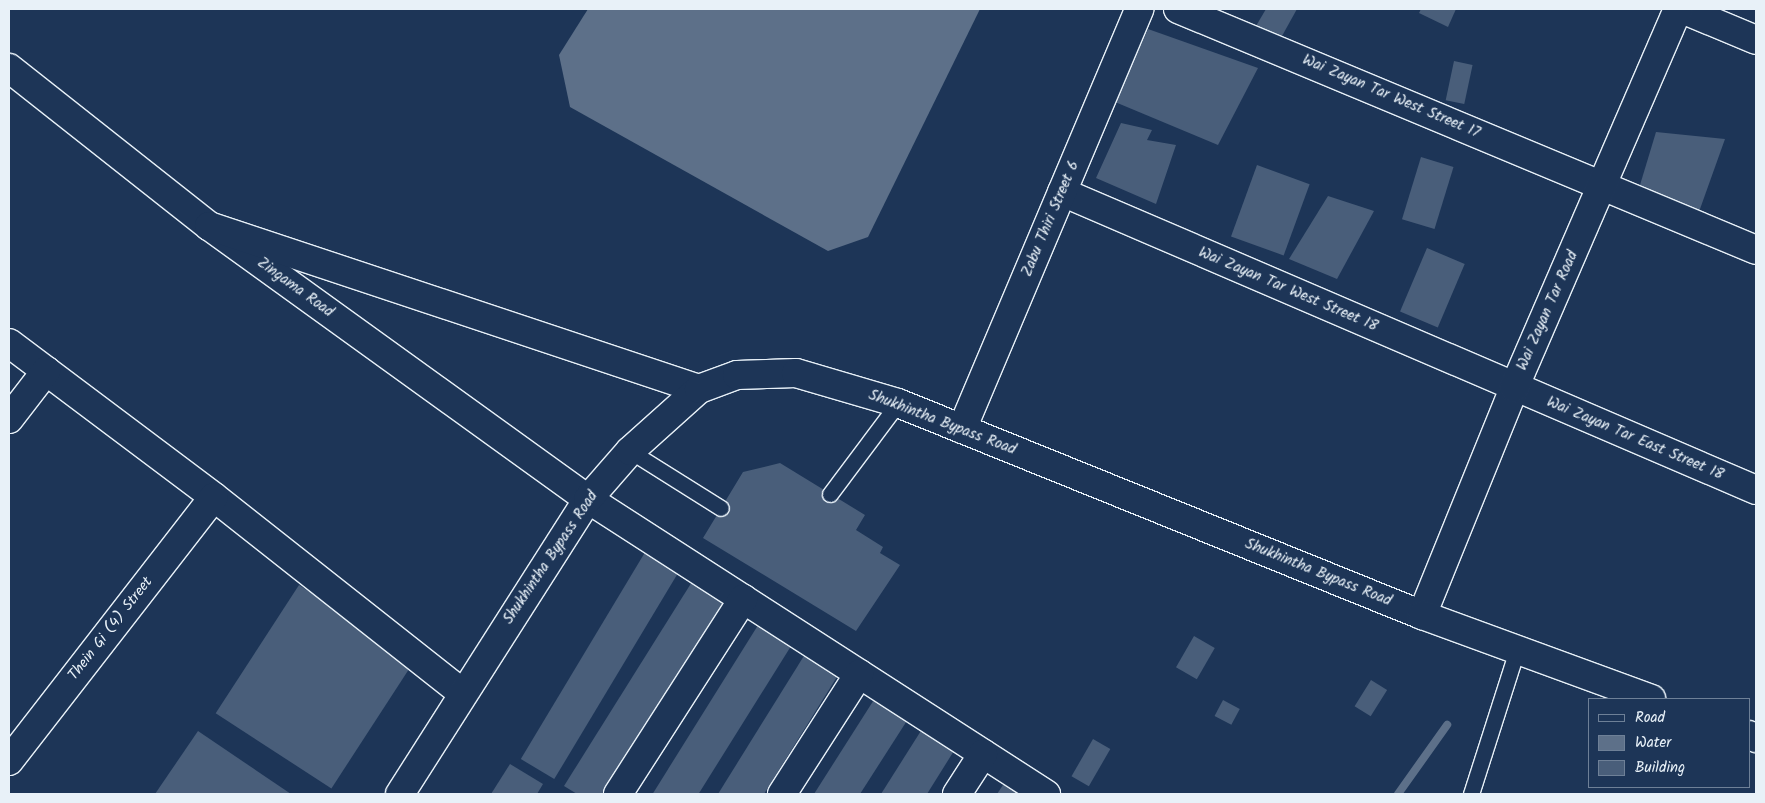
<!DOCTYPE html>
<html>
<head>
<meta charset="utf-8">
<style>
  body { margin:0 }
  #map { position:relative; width:1765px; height:803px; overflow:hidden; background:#1d3557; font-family:Kalam,sans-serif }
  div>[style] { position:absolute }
  .water>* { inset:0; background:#5d7089 }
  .stream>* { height:8px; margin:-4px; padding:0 4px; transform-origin:4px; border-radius:4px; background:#5d7089 }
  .building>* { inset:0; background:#495e7a; transform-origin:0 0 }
  .roads { filter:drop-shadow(1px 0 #e8f1f8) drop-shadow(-1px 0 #e8f1f8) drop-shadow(0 1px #e8f1f8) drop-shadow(0 -1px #e8f1f8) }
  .lane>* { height:15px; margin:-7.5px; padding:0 7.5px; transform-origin:7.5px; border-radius:7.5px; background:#1d3557 }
  .street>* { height:28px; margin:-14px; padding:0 14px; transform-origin:14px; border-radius:14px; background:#1d3557 }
  .secondary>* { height:28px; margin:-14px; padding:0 14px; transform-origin:14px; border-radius:14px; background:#1d3557 }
  .primary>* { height:28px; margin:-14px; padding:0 14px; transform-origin:14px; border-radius:14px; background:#1d3557 }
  span { translate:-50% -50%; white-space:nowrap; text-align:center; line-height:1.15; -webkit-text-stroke:4px #1d3557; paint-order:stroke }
  .street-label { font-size:15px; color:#e8f1f8 }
  .frame { position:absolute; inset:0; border:10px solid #e8f1f8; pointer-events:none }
  .legend { position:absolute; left:1588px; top:698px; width:162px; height:90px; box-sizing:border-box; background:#1d3557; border:1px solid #6e8097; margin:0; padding:6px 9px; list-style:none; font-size:15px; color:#e8f1f8 }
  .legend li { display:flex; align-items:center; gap:10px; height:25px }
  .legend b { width:25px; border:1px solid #6e8097 }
</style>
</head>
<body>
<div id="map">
  <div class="water">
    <div style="clip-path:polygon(588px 9px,980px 9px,868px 237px,828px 251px,570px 107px,559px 55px)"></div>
  </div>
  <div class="stream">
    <div style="left:1398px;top:794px;width:85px;rotate:-54.6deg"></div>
  </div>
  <div class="building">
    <div style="clip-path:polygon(1266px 9px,1297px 9px,1282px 36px,1256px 26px)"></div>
    <div style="clip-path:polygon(1421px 9px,1456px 9px,1448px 27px,1419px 13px)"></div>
    <div style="clip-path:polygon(1148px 29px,1258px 68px,1218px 145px,1115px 102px)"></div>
    <div style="left:1454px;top:61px;width:19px;height:40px;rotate:12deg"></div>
    <div style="clip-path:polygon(1121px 123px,1152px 130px,1147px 140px,1176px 145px,1156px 204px,1096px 178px)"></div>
    <div style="clip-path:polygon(1656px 132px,1725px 139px,1695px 223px,1640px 185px)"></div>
    <div style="left:1421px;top:157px;width:34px;height:65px;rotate:17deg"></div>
    <div style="left:1257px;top:165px;width:56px;height:76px;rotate:20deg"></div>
    <div style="clip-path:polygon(1328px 196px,1374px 211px,1337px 279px,1289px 259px)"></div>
    <div style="left:1427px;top:248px;width:41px;height:69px;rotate:23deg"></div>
    <div style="clip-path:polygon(780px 463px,865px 515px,856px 530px,883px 547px,880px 553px,900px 565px,856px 631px,703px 538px,743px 472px)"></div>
    <div style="left:647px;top:549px;width:39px;height:245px;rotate:31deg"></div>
    <div style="clip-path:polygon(695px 577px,727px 598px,605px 794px,577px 794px,564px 786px)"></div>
    <div style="left:299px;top:585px;width:138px;height:153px;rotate:33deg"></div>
    <div style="left:760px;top:622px;width:39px;height:203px;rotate:32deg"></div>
    <div style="left:1194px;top:636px;width:24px;height:36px;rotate:30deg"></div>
    <div style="clip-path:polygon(807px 651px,840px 672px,764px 794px,718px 794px)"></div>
    <div style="left:1371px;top:680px;width:19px;height:31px;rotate:32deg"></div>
    <div style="clip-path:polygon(877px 695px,910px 716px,860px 794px,814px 794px)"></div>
    <div style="left:1223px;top:700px;width:19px;height:18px;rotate:28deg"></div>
    <div style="clip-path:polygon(924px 726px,957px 746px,927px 794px,881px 794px)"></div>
    <div style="clip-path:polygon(198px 731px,291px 794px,155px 794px)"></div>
    <div style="left:1093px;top:739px;width:20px;height:43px;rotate:30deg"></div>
    <div style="clip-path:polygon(510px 764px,543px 784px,537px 794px,491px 794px)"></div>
    <div style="clip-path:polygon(1007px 779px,1032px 794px,997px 794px)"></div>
  </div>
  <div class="roads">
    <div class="lane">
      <div style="left:630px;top:451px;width:107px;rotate:32.1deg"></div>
      <div style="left:830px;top:494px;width:114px;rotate:-53.2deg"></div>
      <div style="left:1471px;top:794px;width:151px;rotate:-72.3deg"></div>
    </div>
    <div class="street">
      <div style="left:1178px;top:9px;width:626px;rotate:22.63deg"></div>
      <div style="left:1682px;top:9px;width:80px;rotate:22.7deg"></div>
      <div style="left:1062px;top:192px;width:755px;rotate:23.24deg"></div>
      <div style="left:9px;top:343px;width:256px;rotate:36.9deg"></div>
      <div style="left:214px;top:497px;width:316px;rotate:38.3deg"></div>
      <div style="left:9px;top:419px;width:61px;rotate:-52.4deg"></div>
      <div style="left:962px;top:429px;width:456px;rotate:-67.1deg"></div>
      <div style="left:588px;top:499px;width:545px;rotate:32.79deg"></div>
      <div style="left:1422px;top:615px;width:245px;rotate:-67.9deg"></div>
      <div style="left:1514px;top:388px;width:413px;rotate:-66.6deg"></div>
      <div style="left:9px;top:761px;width:334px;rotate:-52.2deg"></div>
      <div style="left:618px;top:794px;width:232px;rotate:-57.3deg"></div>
      <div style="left:782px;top:794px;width:143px;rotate:-57.3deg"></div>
      <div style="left:957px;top:794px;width:48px;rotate:-57deg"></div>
    </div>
    <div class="secondary">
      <div style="left:9px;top:68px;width:255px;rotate:38.3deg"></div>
      <div style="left:209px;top:226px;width:467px;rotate:35.8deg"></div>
    </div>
    <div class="primary">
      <div style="left:209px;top:226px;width:516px;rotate:18.4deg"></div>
      <div style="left:1749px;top:735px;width:8px;rotate:23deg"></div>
      <div style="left:400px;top:794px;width:350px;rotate:-57.5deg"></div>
      <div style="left:588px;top:499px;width:64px;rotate:-48.8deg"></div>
      <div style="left:630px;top:451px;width:93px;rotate:-41.9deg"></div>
      <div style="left:699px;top:389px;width:40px;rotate:-20.2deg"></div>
      <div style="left:737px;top:375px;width:59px;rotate:-1.9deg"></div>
      <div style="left:796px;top:373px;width:106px;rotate:16.4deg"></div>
      <div style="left:898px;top:403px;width:565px;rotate:22.03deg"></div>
      <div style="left:1422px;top:615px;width:244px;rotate:20.1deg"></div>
    </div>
  </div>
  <div class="street-label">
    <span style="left:1391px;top:97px;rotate:23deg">Wai Zayan Tar West Street 17</span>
    <span style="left:1051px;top:219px;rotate:-67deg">Zabu Thiri Street 6</span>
    <span style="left:295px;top:288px;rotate:36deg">Zingama Road</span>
    <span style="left:1288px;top:290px;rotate:23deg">Wai Zayan Tar West Street 18</span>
    <span style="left:1548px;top:311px;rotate:-66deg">Wai Zayan Tar Road</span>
    <span style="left:942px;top:423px;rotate:21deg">Shukhintha Bypass Road</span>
    <span style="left:1635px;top:439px;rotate:23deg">Wai Zayan Tar East Street 18</span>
    <span style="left:551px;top:558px;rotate:-56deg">Shukhintha Bypass Road</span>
    <span style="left:1318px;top:573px;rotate:22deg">Shukhintha Bypass Road</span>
    <span style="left:111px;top:629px;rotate:-52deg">Thein Gi (4) Street</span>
  </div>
  <div class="frame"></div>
  <ul class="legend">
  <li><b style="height:6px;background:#1d3557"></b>Road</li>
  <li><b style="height:14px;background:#5d7089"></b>Water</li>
  <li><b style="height:14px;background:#495e7a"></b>Building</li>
  </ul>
</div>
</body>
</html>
